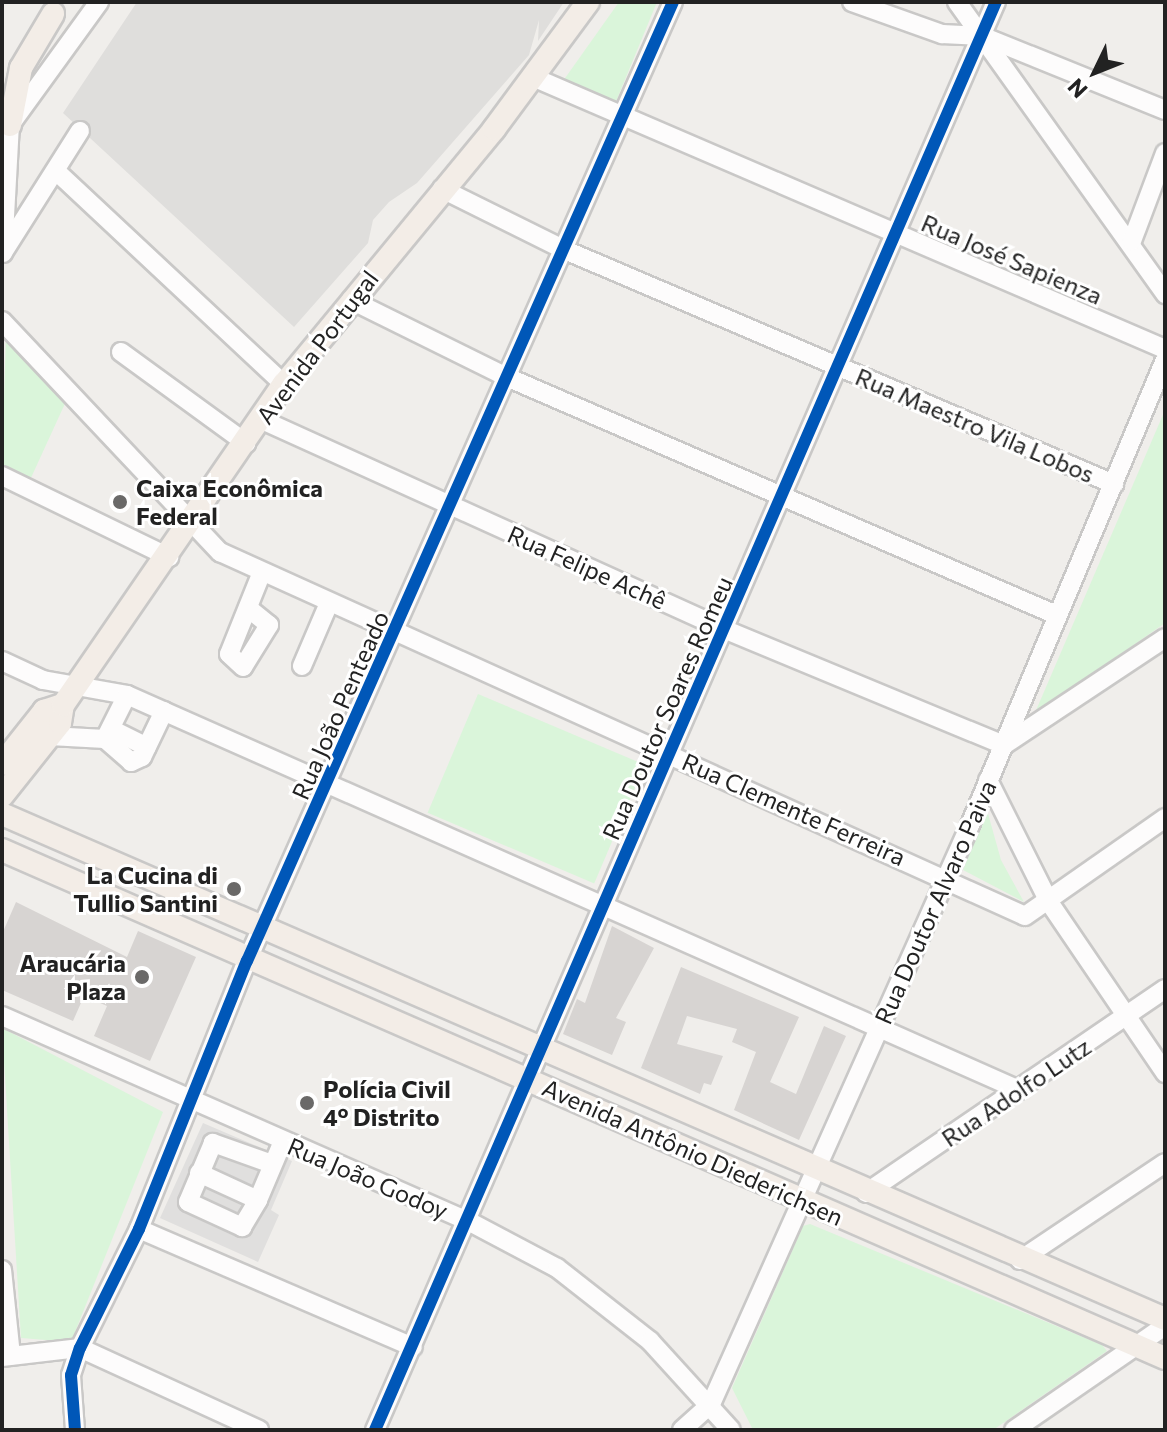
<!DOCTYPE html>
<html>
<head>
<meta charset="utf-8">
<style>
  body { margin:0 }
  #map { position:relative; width:1167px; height:1432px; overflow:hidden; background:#f0eeeb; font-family:Commissioner,sans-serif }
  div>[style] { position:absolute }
  .residential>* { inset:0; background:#dfdedc }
  .park>* { inset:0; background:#daf5da; transform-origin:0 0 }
  .parking>* { inset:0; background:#e0dfde }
  .building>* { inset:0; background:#d7d4d2 }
  .roads { filter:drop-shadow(2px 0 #c9c8c7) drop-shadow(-2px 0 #c9c8c7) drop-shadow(0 2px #c9c8c7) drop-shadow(0 -2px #c9c8c7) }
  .minor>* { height:18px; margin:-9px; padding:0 9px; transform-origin:9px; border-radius:9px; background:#fdfcfc }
  .major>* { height:22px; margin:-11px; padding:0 11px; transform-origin:11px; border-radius:11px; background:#f3ede7 }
  .cycleway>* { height:12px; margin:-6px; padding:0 6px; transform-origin:6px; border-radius:6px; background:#0057b8 }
  .dots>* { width:22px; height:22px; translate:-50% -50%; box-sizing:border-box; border:4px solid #fff; border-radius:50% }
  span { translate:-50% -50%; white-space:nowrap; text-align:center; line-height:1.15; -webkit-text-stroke:6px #fff; paint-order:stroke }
  .street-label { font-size:24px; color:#222 }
  .poi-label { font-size:24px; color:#222; font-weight:700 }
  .left { translate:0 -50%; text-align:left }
  .right { translate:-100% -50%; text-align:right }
  .frame { position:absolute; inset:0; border:4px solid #222; pointer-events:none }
  .north { position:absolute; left:1055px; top:32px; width:80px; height:80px; -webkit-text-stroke:6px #fff; paint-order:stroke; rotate:227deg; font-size:22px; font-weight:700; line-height:32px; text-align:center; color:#222 }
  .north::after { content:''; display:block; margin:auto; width:28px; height:36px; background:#222; clip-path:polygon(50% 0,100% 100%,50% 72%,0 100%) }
</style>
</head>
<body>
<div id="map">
  <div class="residential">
    <div style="clip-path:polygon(137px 2px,564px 2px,538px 41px,539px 20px,529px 55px,417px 183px,389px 202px,373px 220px,368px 243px,294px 327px,63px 113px)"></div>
  </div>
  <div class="park">
    <div style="clip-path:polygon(619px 2px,657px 2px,615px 104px,563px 81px)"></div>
    <div style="clip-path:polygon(6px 333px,68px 397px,30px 480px,2px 467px)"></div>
    <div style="clip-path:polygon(1165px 410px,1165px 623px,1034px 715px)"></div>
    <div style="left:478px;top:694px;width:181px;height:129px;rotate:23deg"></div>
    <div style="clip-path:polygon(987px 810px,1001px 860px,1024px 902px,963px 870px)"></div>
    <div style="clip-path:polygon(2px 1028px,163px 1112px,71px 1342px,21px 1338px)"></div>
    <div style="clip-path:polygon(810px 1224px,1102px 1345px,1107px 1351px,993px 1430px,753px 1430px,732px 1388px,803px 1226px)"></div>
  </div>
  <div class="parking">
    <div style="clip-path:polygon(203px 1123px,292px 1161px,271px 1210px,279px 1215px,258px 1262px,160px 1218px)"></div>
  </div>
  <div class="building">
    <div style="clip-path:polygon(16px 902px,127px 957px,138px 931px,196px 957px,150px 1061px,94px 1036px,107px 1006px,84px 996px,73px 1021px,2px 990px,2px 934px)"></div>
    <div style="clip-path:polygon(612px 926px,654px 948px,616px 1018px,626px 1022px,612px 1055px,563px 1034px,577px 999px,585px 1003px)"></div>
    <div style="clip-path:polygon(681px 967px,799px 1017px,770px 1082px,796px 1094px,824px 1026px,846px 1036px,799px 1140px,734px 1110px,756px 1052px,732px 1042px,737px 1029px,687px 1016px,677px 1044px,723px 1056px,711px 1085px,704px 1083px,700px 1094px,641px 1068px)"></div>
  </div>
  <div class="roads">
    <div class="minor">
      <div style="left:852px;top:2px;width:96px;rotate:19.6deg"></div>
      <div style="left:942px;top:34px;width:40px;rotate:2.9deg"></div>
      <div style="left:982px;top:36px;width:197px;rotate:22deg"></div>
      <div style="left:957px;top:2px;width:359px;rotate:54.5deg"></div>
      <div style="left:535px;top:78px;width:686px;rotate:23.28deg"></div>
      <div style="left:56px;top:171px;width:312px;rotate:43.1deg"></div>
      <div style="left:442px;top:189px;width:137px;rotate:26.4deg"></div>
      <div style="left:565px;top:250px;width:597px;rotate:23.09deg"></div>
      <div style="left:1132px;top:241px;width:94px;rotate:-69.4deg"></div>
      <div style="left:4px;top:251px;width:142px;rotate:-57.7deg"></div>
      <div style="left:3px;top:253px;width:128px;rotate:-86.9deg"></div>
      <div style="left:10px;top:125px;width:152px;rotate:-54.1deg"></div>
      <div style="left:351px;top:300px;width:176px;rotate:26.3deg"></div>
      <div style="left:509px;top:378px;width:594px;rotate:23.41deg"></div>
      <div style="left:2px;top:321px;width:318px;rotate:46.7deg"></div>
      <div style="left:220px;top:552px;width:883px;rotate:24.33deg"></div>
      <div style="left:1025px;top:916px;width:171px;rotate:-35deg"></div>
      <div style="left:121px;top:352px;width:155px;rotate:36.1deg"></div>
      <div style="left:260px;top:419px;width:512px;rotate:24.36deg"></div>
      <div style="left:726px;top:630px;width:301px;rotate:22.5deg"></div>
      <div style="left:2px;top:476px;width:186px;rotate:25.9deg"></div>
      <div style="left:248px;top:608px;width:27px;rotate:39deg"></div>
      <div style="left:269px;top:625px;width:49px;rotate:121.8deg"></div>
      <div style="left:243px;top:667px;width:19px;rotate:-137deg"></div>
      <div style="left:229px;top:654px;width:88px;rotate:-68.1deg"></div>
      <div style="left:2px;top:661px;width:45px;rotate:24.9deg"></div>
      <div style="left:43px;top:680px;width:85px;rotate:10.1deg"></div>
      <div style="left:127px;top:695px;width:976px;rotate:23.88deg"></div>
      <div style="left:302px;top:666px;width:69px;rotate:-66.8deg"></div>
      <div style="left:127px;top:695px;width:49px;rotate:116.6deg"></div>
      <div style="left:105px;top:739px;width:35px;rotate:41deg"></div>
      <div style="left:131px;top:762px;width:12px;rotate:-24deg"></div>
      <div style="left:142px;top:757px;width:51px;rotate:-64.4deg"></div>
      <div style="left:111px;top:729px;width:40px;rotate:26.6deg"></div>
      <div style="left:50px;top:736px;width:55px;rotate:3.1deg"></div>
      <div style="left:1004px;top:745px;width:193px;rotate:-33.6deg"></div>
      <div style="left:988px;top:780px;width:136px;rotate:63.4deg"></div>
      <div style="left:1049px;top:902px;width:207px;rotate:55.8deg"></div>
      <div style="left:2px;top:1016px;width:511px;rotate:23.76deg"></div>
      <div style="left:470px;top:1222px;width:98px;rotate:27.9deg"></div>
      <div style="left:557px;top:1268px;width:118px;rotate:38.1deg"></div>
      <div style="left:650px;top:1341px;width:120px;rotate:47.7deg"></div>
      <div style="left:272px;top:1164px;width:63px;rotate:-160.4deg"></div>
      <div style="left:213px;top:1143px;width:64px;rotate:113deg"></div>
      <div style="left:188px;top:1202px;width:60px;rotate:24.8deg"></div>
      <div style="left:242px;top:1227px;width:31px;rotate:-59deg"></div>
      <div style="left:258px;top:1200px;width:64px;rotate:-67deg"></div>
      <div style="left:199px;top:1173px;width:65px;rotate:24.6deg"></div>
      <div style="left:866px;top:1193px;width:362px;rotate:-34.3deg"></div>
      <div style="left:139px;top:1229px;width:298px;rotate:23.3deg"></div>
      <div style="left:1020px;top:1260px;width:174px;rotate:-33.8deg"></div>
      <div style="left:2px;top:1270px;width:86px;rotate:84deg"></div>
      <div style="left:2px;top:1357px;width:79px;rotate:-6.6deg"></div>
      <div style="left:80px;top:1348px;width:197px;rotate:24.6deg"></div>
      <div style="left:75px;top:1430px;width:55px;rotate:-94.2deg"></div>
      <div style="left:71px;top:1375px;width:28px;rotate:-72deg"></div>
      <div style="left:80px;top:1348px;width:133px;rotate:-63.6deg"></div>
      <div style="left:139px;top:1229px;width:289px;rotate:-68.1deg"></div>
      <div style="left:247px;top:961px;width:1049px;rotate:-66.05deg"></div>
      <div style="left:375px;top:1430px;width:1557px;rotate:-66.5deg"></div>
      <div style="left:682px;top:1430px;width:39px;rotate:-42deg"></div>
      <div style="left:711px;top:1404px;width:634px;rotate:-65.9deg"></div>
      <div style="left:970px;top:825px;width:504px;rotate:-67.25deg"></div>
      <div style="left:1014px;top:1430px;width:183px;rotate:-34.6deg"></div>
    </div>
    <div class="major">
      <div style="left:10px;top:125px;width:58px;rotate:-79.1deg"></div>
      <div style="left:21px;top:68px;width:63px;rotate:-59.3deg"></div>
      <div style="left:2px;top:764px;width:68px;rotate:-51.6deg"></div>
      <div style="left:44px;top:711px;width:20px;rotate:-18deg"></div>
      <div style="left:2px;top:796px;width:93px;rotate:-51.5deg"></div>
      <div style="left:60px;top:723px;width:18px;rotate:-81deg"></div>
      <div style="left:63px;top:705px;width:390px;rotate:-55.5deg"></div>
      <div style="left:284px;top:384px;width:330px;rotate:-50.5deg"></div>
      <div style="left:494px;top:129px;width:158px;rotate:-53.5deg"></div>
      <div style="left:2px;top:814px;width:1268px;rotate:23.47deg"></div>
      <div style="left:2px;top:850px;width:1269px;rotate:23.6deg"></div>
    </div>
  </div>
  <div class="cycleway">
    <div style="left:75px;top:1430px;width:55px;rotate:-94.2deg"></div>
    <div style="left:71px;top:1375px;width:28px;rotate:-72deg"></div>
    <div style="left:80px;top:1348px;width:133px;rotate:-63.6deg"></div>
    <div style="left:139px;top:1229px;width:289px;rotate:-68.1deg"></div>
    <div style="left:247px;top:961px;width:1049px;rotate:-66.05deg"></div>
    <div style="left:375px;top:1430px;width:1557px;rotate:-66.5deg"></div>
  </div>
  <div class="dots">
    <div style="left:120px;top:502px;background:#6a6968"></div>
    <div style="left:234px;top:889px;background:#6a6968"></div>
    <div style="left:142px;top:977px;background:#6a6968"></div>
    <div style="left:307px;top:1103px;background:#6a6968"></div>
  </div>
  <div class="street-label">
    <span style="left:1012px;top:259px;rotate:23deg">Rua José Sapienza</span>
    <span style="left:317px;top:347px;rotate:-53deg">Avenida Portugal</span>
    <span style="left:975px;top:425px;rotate:23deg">Rua Maestro Vila Lobos</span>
    <span style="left:587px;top:567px;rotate:24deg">Rua Felipe Achê</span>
    <span style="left:340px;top:705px;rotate:-66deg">Rua João Penteado</span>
    <span style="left:667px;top:708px;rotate:-66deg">Rua Doutor Soares Romeu</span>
    <span style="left:794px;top:809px;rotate:24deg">Rua Clemente Ferreira</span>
    <span style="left:935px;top:902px;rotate:-66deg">Rua Doutor Alvaro Paiva</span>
    <span style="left:1016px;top:1092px;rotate:-34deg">Rua Adolfo Lutz</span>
    <span style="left:693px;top:1152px;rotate:24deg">Avenida Antônio Diederichsen</span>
    <span style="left:368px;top:1178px;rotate:23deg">Rua João Godoy</span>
  </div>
  <div class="poi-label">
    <span class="left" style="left:136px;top:502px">Caixa Econômica<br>Federal</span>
    <span class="right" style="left:218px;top:889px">La Cucina di<br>Tullio Santini</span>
    <span class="right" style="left:126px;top:977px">Araucária<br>Plaza</span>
    <span class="left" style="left:323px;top:1103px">Polícia Civil<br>4º Distrito</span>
  </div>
  <div class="frame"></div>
  <div class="north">N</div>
</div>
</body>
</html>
